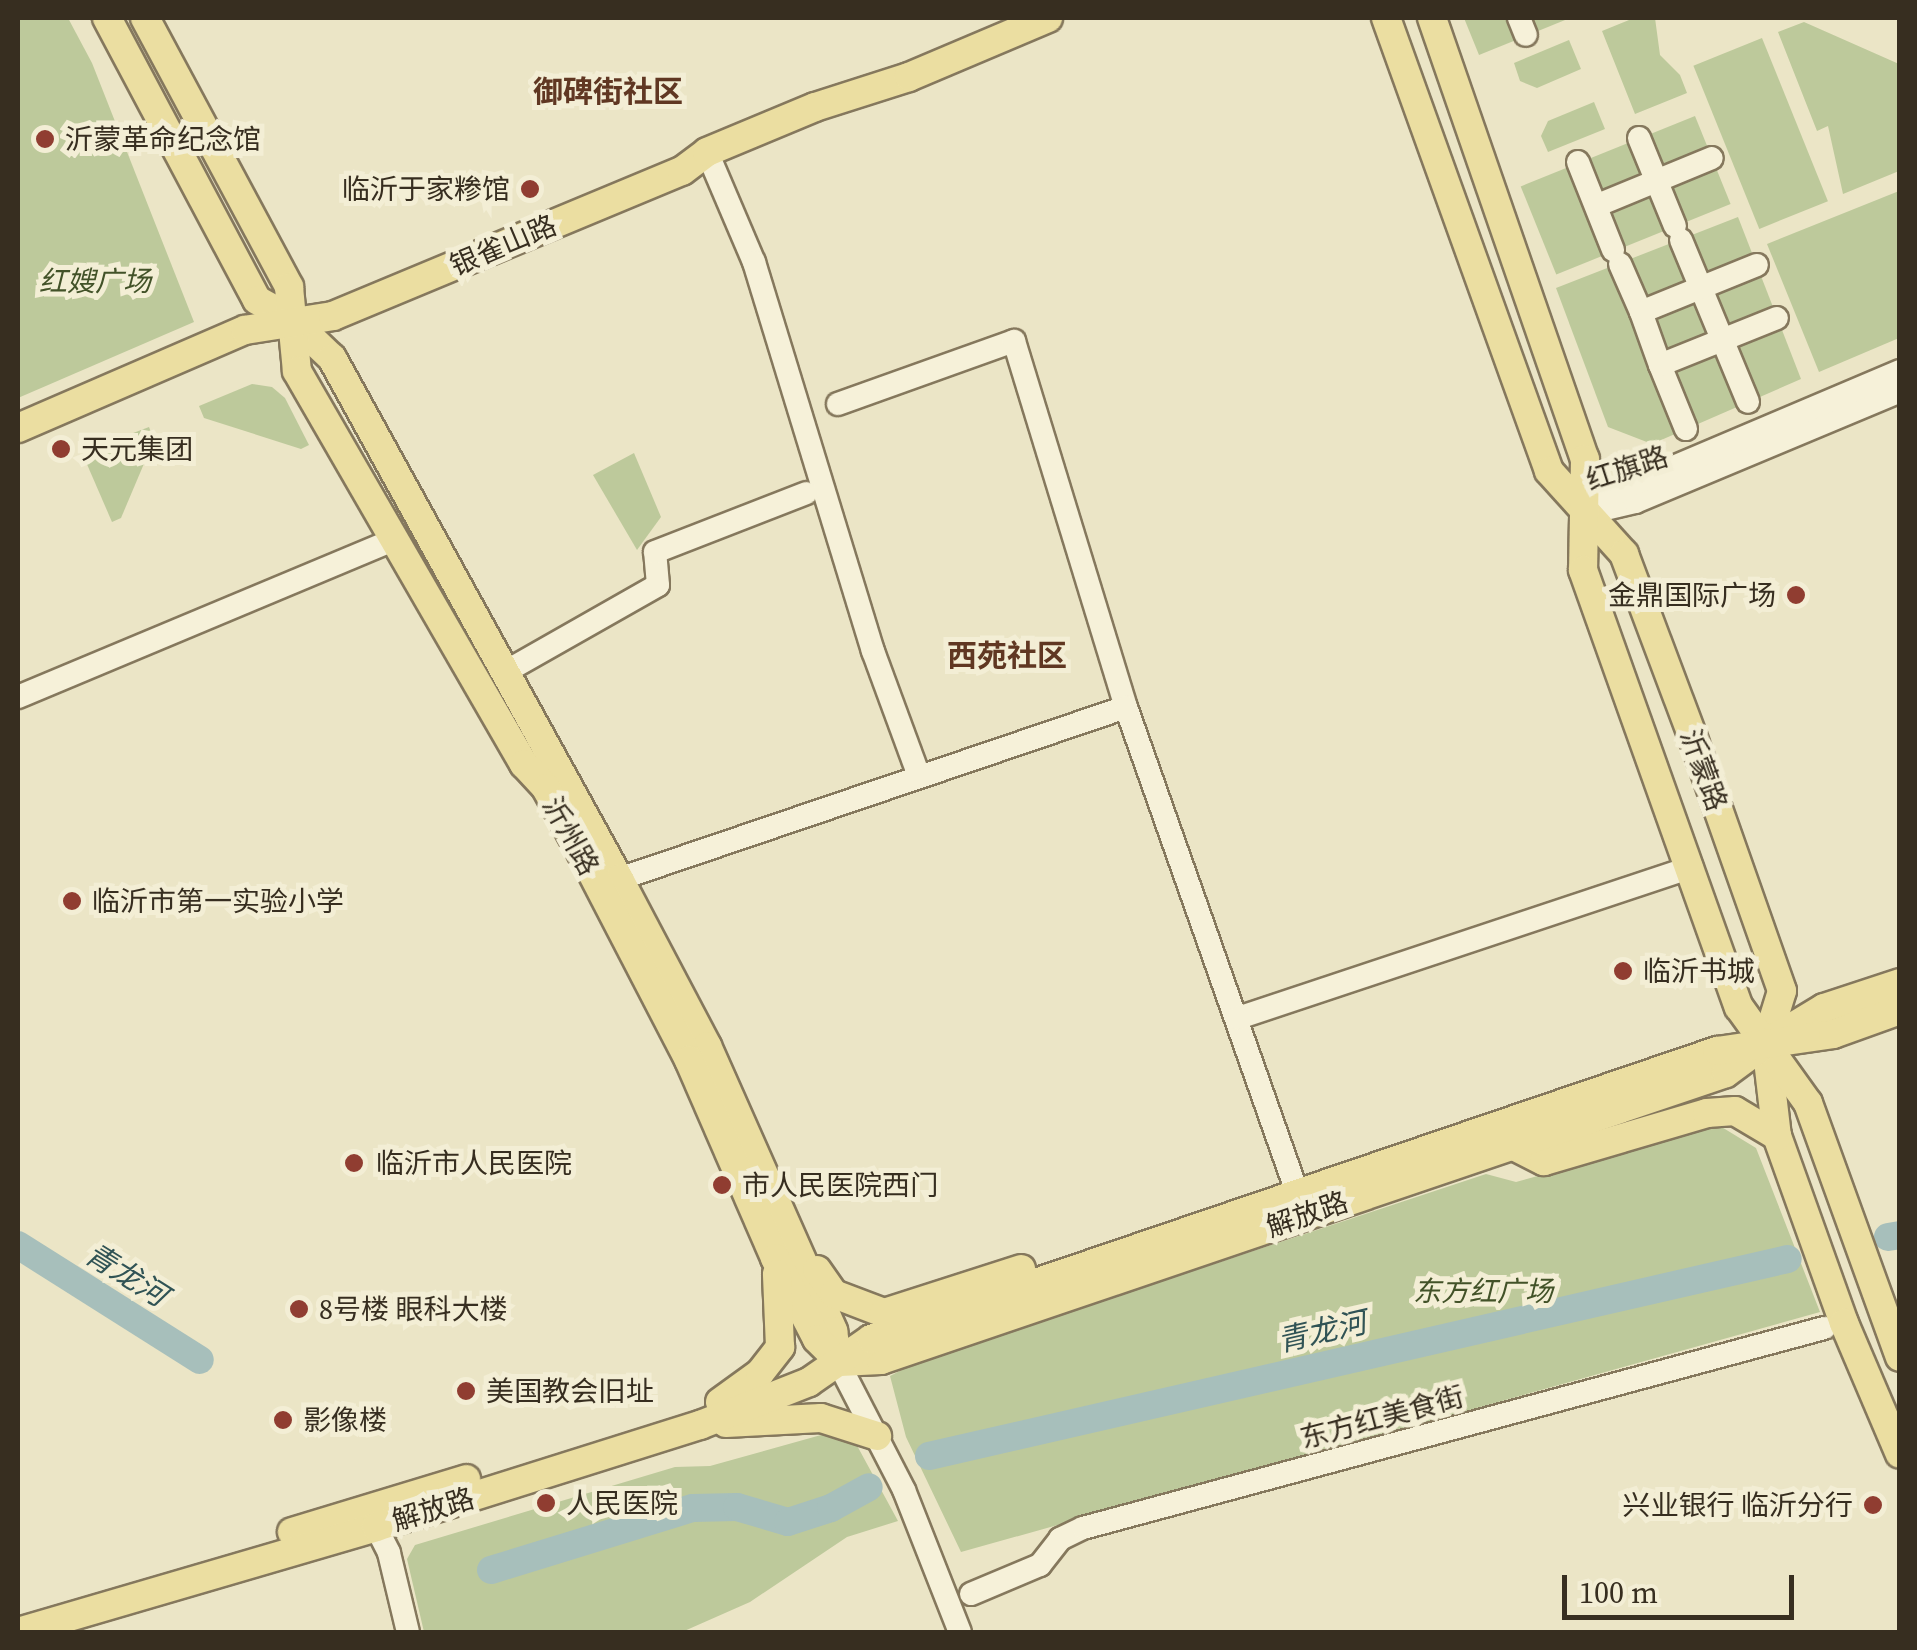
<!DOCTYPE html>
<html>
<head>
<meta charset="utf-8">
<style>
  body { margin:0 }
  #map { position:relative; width:1917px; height:1650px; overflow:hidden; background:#ebe5c6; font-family:"Source Serif 4","Noto Sans SC",serif }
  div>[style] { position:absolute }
  .green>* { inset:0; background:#bdc99b; transform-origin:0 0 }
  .river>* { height:28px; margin:-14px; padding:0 14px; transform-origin:14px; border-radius:14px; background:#a7bfbb }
  .roads { filter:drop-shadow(2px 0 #85785d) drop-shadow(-2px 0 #85785d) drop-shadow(0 2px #85785d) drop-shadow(0 -2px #85785d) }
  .minor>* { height:22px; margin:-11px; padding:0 11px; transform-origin:11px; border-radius:11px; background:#f6f1d9 }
  .major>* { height:28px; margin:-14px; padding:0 14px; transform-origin:14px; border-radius:14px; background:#ebdea1 }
  .dots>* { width:28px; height:28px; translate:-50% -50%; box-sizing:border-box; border:5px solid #f3eed5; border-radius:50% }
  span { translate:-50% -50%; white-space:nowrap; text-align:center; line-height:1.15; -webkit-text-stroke:10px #f3eed5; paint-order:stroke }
  .poi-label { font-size:28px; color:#372e20 }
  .left { translate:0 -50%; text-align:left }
  .right { translate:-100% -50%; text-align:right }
  .street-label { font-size:28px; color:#372e20 }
  .park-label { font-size:28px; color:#425228; font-style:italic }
  .neighbourhood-label { font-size:30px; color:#603722; font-weight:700 }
  .water-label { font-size:30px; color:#305355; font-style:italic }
  .frame { position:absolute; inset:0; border:20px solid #372e20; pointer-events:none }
  .scale { position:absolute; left:1562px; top:1575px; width:232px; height:45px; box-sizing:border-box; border:5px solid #372e20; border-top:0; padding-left:12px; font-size:30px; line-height:35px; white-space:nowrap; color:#372e20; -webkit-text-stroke:8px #f3eed5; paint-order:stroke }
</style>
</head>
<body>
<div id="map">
  <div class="green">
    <div style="clip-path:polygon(18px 18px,68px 18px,92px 63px,194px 322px,18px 398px)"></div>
    <div style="clip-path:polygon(1464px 18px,1570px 18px,1479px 55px)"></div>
    <div style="clip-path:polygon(1634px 18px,1655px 18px,1660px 55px,1680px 75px,1687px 93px,1635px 114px,1602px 31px)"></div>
    <div style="clip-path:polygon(1804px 22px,1899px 64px,1899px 171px,1843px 194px,1828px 126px,1817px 131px,1778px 32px)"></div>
    <div style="left:1762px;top:38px;width:176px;height:74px;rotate:68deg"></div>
    <div style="clip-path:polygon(1569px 40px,1581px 69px,1537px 88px,1520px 81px,1514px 63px)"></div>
    <div style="clip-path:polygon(1594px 102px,1605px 129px,1548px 152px,1541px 136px,1548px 121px)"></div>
    <div style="left:1695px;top:116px;width:95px;height:188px;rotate:68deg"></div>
    <div style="clip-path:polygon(1899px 191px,1899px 338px,1819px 372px,1767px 244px)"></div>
    <div style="clip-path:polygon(1738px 217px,1801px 379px,1652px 444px,1608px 427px,1556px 288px)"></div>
    <div style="clip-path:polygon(252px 384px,272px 387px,285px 398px,309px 445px,301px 449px,204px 418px,199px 406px)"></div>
    <div style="clip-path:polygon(149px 427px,154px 440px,121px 518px,112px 522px,86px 462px,91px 449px)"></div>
    <div style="clip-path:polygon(634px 453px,661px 517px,637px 550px,593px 475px)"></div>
    <div style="clip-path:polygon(1720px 1126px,1756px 1148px,1820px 1312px,961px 1552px,906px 1437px,890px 1376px,915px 1363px,1486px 1174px,1516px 1182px)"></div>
    <div style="clip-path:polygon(821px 1435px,854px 1440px,898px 1521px,847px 1537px,750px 1602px,682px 1632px,424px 1632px,407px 1559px,415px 1545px,675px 1467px,710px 1466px)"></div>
  </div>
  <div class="river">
    <div style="left:1888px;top:1237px;width:12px;rotate:-9deg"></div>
    <div style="left:18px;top:1245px;width:215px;rotate:32.3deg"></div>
    <div style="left:929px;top:1456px;width:881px;rotate:-12.92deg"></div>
    <div style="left:491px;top:1570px;width:211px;rotate:-17.1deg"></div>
    <div style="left:693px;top:1508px;width:44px;rotate:-1.3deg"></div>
    <div style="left:737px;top:1507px;width:53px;rotate:16.4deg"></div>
    <div style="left:788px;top:1522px;width:45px;rotate:-18deg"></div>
    <div style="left:831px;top:1508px;width:43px;rotate:-28.9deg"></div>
  </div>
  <div class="roads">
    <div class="minor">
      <div style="left:1519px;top:18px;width:18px;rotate:68deg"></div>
      <div style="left:1639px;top:138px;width:95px;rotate:67.8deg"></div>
      <div style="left:707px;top:152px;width:120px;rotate:66.9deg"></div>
      <div style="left:754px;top:262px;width:407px;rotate:73deg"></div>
      <div style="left:873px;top:651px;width:133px;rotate:69.8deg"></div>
      <div style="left:1578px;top:162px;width:95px;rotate:68.3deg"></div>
      <div style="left:1598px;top:205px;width:123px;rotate:-22.4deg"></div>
      <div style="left:1681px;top:240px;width:175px;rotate:67.5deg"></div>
      <div style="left:1620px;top:264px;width:52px;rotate:66.4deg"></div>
      <div style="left:1641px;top:312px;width:125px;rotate:-22.1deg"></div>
      <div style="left:1641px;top:312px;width:56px;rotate:70.3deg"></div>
      <div style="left:838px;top:404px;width:187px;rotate:-19.7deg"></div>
      <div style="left:1014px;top:341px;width:383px;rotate:73deg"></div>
      <div style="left:1686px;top:429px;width:69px;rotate:-112.1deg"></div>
      <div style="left:1660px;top:365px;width:126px;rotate:-21.9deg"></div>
      <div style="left:1601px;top:510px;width:35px;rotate:-13deg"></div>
      <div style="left:1635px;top:502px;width:287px;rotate:-22.7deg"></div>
      <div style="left:1583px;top:513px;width:53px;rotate:-30.4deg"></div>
      <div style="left:1629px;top:486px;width:294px;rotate:-23deg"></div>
      <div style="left:505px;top:672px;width:176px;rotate:-29.6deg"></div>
      <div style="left:658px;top:585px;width:33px;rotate:-95deg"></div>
      <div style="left:655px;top:552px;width:162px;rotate:-21.3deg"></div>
      <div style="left:18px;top:697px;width:407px;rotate:-22.7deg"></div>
      <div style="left:619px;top:879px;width:535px;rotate:-18.74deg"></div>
      <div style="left:1126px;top:707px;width:517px;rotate:70.58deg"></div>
      <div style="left:1238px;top:1018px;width:478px;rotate:-18.4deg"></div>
      <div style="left:838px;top:1362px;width:144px;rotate:62.7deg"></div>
      <div style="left:904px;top:1490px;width:153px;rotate:68.5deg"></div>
      <div style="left:376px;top:1527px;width:29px;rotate:63deg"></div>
      <div style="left:389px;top:1553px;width:81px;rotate:76.5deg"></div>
      <div style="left:971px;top:1594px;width:75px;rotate:-22.8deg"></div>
      <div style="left:1040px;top:1565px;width:33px;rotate:-52deg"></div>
      <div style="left:1060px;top:1539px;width:25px;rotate:-26deg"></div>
      <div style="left:1083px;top:1528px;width:768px;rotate:-15.1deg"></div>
    </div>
    <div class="major">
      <div style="left:107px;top:18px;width:319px;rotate:62deg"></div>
      <div style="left:257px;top:300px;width:39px;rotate:29deg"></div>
      <div style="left:291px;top:319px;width:57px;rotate:43.6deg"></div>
      <div style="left:332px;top:358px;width:595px;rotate:61.15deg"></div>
      <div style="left:619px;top:879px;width:189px;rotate:62.2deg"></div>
      <div style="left:707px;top:1046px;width:312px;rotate:66.1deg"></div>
      <div style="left:833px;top:1331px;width:31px;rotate:81deg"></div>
      <div style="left:145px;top:18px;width:305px;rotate:61.8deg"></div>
      <div style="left:289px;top:287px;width:84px;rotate:84.6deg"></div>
      <div style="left:297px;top:371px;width:454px;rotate:60deg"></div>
      <div style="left:524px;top:764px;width:33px;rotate:47deg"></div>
      <div style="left:546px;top:788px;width:88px;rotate:61.4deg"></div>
      <div style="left:588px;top:865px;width:220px;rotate:62.6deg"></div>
      <div style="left:689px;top:1060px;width:216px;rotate:66.5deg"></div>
      <div style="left:775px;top:1258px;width:91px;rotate:62.6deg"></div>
      <div style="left:817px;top:1339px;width:20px;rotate:45deg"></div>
      <div style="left:1386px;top:18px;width:481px;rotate:70.2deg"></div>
      <div style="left:1549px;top:471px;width:112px;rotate:47.9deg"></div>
      <div style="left:1624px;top:554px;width:193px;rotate:69.4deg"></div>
      <div style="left:1692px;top:735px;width:271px;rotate:70.6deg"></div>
      <div style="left:1782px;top:991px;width:54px;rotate:107.1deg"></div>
      <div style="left:1766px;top:1043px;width:94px;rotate:83.3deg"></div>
      <div style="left:1777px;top:1136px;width:199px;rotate:70.3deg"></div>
      <div style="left:1844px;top:1323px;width:142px;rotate:66.9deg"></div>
      <div style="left:1432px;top:18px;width:467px;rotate:70.9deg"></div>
      <div style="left:1585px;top:459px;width:111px;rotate:91deg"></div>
      <div style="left:1583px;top:570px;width:464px;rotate:70.4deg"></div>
      <div style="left:1739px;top:1007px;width:118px;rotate:54.3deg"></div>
      <div style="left:1808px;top:1103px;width:270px;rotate:70.1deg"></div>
      <div style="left:18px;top:428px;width:247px;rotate:-23.4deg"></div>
      <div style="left:245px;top:330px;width:89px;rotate:-9deg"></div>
      <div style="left:333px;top:316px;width:378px;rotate:-22.6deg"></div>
      <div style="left:682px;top:171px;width:31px;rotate:-37deg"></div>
      <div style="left:707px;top:152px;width:117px;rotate:-22.6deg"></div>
      <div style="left:815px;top:107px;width:99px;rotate:-17.7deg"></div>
      <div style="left:909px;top:77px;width:151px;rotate:-23deg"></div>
      <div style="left:1776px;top:1037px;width:56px;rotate:-31.1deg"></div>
      <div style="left:1824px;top:1008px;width:80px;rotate:-18.2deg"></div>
      <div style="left:1510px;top:1144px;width:38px;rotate:27deg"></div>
      <div style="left:1544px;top:1161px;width:170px;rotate:-16.4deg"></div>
      <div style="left:1707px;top:1113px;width:28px;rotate:-4deg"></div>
      <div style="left:1735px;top:1111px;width:49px;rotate:30.8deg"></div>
      <div style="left:817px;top:1270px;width:29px;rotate:55deg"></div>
      <div style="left:834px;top:1294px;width:53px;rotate:20.8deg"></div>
      <div style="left:884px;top:1313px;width:144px;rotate:-17.8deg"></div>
      <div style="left:840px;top:1362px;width:41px;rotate:-2.8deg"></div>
      <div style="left:881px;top:1360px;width:892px;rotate:-18.76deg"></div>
      <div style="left:1726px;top:1073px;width:44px;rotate:-36.6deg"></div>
      <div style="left:720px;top:1402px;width:49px;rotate:-35.9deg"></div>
      <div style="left:760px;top:1373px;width:33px;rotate:-52deg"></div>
      <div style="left:780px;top:1347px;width:73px;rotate:-92.4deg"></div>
      <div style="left:726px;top:1423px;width:95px;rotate:-3deg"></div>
      <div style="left:821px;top:1418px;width:59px;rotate:17.8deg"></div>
      <div style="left:292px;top:1532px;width:182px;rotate:-16.9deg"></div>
      <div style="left:18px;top:1632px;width:373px;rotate:-16.3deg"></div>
      <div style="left:376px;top:1527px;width:340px;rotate:-17.5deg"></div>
      <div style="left:700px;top:1425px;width:117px;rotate:-21.5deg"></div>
      <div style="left:809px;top:1382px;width:75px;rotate:-34.7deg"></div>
      <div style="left:871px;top:1339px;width:894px;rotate:-18.8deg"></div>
      <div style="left:1717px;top:1051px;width:117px;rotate:-8.3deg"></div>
      <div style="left:1833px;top:1034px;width:71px;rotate:-19.7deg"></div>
    </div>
  </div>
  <div class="dots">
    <div style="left:45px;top:139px;background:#903d31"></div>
    <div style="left:530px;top:189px;background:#903d31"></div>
    <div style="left:61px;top:449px;background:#903d31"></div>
    <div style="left:1796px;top:595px;background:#903d31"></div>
    <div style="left:72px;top:901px;background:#903d31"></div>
    <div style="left:1623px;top:971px;background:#903d31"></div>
    <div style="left:354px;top:1163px;background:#903d31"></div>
    <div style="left:722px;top:1185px;background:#903d31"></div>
    <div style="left:299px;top:1309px;background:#903d31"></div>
    <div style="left:466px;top:1391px;background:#903d31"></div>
    <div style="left:283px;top:1420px;background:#903d31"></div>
    <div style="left:546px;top:1503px;background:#903d31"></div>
    <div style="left:1873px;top:1505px;background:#903d31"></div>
  </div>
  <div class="poi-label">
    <span class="left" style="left:65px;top:139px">沂蒙革命纪念馆</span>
    <span class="right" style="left:510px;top:189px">临沂于家糁馆</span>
    <span class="left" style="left:81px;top:449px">天元集团</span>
    <span class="right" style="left:1776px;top:595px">金鼎国际广场</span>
    <span class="left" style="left:92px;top:901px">临沂市第一实验小学</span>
    <span class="left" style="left:1643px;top:971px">临沂书城</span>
    <span class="left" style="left:376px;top:1163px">临沂市人民医院</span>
    <span class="left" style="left:742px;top:1185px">市人民医院西门</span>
    <span class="left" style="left:319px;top:1309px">8号楼 眼科大楼</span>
    <span class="left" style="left:486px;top:1391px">美国教会旧址</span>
    <span class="left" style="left:303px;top:1420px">影像楼</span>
    <span class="left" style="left:566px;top:1503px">人民医院</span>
    <span class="right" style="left:1853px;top:1505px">兴业银行 临沂分行</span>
  </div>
  <div class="street-label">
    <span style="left:503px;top:245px;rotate:-23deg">银雀山路</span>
    <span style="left:1627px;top:468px;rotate:-18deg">红旗路</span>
    <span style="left:1704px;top:770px;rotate:70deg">沂蒙路</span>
    <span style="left:571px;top:836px;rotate:61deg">沂州路</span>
    <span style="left:1307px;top:1214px;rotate:-19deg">解放路</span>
    <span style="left:1382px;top:1417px;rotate:-15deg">东方红美食街</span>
    <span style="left:433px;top:1509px;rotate:-17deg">解放路</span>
  </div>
  <div class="park-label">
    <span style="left:95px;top:281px">红嫂广场</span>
    <span style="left:1483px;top:1291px">东方红广场</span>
  </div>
  <div class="neighbourhood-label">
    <span style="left:608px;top:92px">御碑街社区</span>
    <span style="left:1007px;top:656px">西苑社区</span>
  </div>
  <div class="water-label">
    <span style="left:126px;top:1275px;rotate:32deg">青龙河</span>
    <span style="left:1322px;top:1332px;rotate:-13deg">青龙河</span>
  </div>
  <div class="frame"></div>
  <div class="scale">100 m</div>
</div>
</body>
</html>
